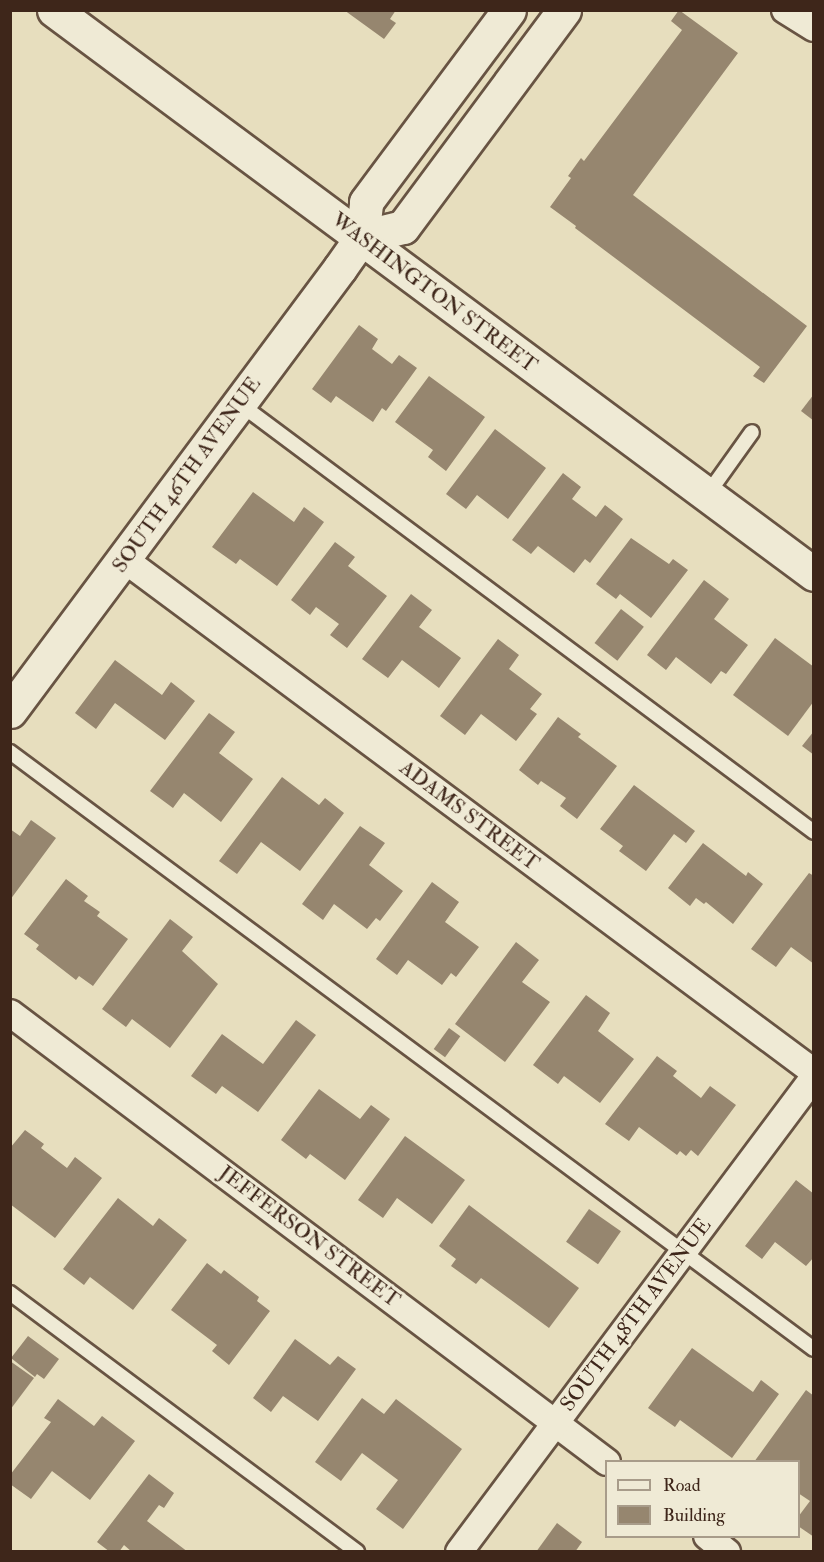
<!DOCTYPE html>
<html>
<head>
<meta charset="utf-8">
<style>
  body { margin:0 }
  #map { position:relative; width:824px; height:1562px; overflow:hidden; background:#e7debe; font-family:"IM FELL Double Pica",serif }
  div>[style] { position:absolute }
  .building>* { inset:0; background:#96866f; transform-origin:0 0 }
  .roads { filter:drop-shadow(2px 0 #685443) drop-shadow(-2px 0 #685443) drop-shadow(0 2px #685443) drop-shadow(0 -2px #685443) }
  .lane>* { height:14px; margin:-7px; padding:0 7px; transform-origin:7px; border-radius:7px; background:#efead5 }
  .street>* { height:26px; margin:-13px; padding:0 13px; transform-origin:13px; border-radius:13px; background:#efead5 }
  .secondary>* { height:33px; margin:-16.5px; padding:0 16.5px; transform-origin:16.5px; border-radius:16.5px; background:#efead5 }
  span { translate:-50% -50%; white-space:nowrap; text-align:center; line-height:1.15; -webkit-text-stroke:5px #efead5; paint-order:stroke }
  .street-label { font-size:21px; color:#3e261a }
  .frame { position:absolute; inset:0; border:12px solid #3e261a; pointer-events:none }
  .legend { position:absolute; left:605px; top:1460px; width:195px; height:78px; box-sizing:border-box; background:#efead5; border:2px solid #a89c8a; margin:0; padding:8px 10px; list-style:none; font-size:18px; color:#3e261a }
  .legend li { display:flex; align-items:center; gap:12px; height:30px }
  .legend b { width:30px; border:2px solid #a89c8a }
</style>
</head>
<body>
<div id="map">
  <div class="building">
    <div style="clip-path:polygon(344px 10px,396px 10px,390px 19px,396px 23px,384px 39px)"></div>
    <div style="clip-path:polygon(679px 10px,738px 53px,633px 195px,807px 326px,764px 383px,753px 376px,760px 367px,575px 228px,576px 226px,550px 207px,571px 178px,568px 176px,581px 158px,584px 161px,682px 30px,671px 21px)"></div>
    <div style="clip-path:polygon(359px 325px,378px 339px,372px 349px,392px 364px,399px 355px,417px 368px,386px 411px,382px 408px,373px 422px,336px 396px,331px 403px,312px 389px)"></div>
    <div style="clip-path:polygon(429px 376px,485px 417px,446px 471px,428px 457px,433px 450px,395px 422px)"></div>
    <div style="clip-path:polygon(814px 394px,814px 421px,801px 411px)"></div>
    <div style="clip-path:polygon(495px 429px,546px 468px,508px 519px,477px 495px,466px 509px,446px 494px)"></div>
    <div style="clip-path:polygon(563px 473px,581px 487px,572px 499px,596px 517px,605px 505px,623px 519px,590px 563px,585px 559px,574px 573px,538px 546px,531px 554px,512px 540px)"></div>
    <div style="clip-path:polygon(253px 492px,294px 522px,304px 507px,324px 522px,277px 586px,240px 559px,236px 564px,212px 547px)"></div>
    <div style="clip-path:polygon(631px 538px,669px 564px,673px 559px,688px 570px,651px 618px,620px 594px,616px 599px,596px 584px)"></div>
    <div style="clip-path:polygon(335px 542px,355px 557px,348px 566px,387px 596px,347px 648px,330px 635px,339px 624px,316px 607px,310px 615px,291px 600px)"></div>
    <div style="clip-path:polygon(704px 580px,729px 599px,714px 619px,748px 645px,726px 674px,721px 671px,711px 684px,676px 657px,666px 670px,647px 655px)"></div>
    <div style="clip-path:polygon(411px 594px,432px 610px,419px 627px,461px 658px,439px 688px,402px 660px,388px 678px,362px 659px)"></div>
    <div style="left:621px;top:609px;width:29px;height:43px;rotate:38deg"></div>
    <div style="clip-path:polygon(775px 638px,814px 667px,814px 701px,788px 736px,733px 695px)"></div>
    <div style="clip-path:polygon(498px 639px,519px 655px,509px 669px,542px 694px,530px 709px,537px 714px,516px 741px,481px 714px,465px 735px,440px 716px)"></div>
    <div style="clip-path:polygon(115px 660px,162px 695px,171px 682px,195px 701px,165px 740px,115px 703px,96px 729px,75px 713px)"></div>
    <div style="clip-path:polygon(209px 713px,235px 732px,219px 753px,253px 779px,221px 822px,184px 793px,173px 808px,150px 791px)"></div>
    <div style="clip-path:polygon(558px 717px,581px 734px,578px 737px,617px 766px,577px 819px,560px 806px,566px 798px,541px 781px,538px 785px,519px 770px)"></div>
    <div style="clip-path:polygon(814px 731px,814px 755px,802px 746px)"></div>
    <div style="clip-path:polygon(282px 777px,319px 805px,325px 798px,344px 813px,300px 871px,261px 842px,237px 874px,219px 861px)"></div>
    <div style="clip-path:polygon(634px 785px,695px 831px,686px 843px,674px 834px,646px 871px,619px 851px,623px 846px,600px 829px)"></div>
    <div style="clip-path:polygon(31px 820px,56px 838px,10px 900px,10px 829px,20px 836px)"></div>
    <div style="clip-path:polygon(360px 826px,385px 843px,369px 865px,403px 891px,380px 921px,376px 918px,367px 929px,334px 904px,323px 920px,302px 904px)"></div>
    <div style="clip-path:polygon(703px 843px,746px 876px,748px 872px,763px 884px,733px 924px,706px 902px,704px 904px,696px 898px,690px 906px,668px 888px)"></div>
    <div style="clip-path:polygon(809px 873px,814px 876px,814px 964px,791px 947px,776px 967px,751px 949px)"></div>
    <div style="clip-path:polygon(66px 879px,88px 896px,84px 901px,100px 912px,97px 916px,128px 939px,93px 986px,79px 976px,76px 980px,36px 949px,39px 945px,24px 934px)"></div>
    <div style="clip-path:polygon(432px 882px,459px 902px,445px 922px,479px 947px,456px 977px,451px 973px,442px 985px,408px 960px,397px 975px,376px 959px)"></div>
    <div style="clip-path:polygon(170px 919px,193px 937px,182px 951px,218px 984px,170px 1048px,132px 1019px,126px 1027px,102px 1009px)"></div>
    <div style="clip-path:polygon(516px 942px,539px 960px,522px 982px,550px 1002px,505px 1062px,455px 1024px)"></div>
    <div style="clip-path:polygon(586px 995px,610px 1013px,598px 1031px,634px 1059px,600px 1103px,564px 1076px,558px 1084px,533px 1065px)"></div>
    <div style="clip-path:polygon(296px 1020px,316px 1035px,258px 1112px,222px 1086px,216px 1094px,191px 1076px,222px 1034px,263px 1064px)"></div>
    <div style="left:449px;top:1028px;width:14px;height:26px;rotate:36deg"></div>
    <div style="clip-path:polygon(657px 1056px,677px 1071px,673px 1076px,701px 1098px,710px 1086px,736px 1105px,698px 1156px,691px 1150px,686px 1156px,680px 1151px,677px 1155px,639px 1127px,629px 1141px,605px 1124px)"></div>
    <div style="clip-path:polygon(319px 1089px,360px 1119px,371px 1105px,390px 1119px,345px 1180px,310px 1154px,306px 1159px,281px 1140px)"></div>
    <div style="clip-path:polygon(25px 1130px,44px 1144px,41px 1148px,67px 1168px,75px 1157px,102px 1178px,55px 1238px,10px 1204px,10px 1148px)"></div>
    <div style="clip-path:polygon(405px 1136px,465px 1180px,432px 1224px,397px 1198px,383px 1218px,358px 1200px)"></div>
    <div style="clip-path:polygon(796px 1180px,814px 1194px,814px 1257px,806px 1266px,775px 1242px,762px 1259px,745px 1246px)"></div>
    <div style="clip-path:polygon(118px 1198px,153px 1226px,159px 1218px,187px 1240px,133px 1310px,90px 1277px,84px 1285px,63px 1269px)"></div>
    <div style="clip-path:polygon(469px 1205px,579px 1288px,549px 1328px,481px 1278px,476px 1284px,451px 1266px,456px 1259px,439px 1246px)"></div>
    <div style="left:589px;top:1209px;width:39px;height:40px;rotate:35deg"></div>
    <div style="clip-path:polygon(207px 1263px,221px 1274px,224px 1270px,259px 1297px,257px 1301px,270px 1311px,229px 1365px,212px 1351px,217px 1345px,171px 1310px)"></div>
    <div style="clip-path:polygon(28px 1336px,59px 1359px,44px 1379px,37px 1374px,35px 1377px,11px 1358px)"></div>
    <div style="clip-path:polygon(295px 1339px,330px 1365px,338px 1356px,356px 1369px,318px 1421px,283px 1396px,271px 1412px,253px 1398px)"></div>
    <div style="clip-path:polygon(692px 1348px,753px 1392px,761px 1380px,779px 1394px,732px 1458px,680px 1420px,675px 1427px,648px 1408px)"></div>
    <div style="clip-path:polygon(10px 1361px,34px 1378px,10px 1410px)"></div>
    <div style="clip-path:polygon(806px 1390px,814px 1396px,814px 1537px,798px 1526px,798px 1517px,810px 1501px,798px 1493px,798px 1462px,754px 1462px)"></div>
    <div style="clip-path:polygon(362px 1398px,384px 1414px,396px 1399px,462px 1449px,403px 1529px,376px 1509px,398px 1480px,362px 1453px,341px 1481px,315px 1462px)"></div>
    <div style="clip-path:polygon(58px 1399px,94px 1426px,102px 1416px,135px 1441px,90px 1500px,52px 1471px,31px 1499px,10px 1484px,10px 1475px,51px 1422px,44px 1418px)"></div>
    <div style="clip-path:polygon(149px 1474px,174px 1493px,164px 1508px,159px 1505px,147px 1521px,188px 1552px,132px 1552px,124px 1545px,119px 1552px,110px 1552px,97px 1542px)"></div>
    <div style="clip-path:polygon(557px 1523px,582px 1542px,575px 1552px,536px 1552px)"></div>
  </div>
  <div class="roads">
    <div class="lane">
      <div style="left:240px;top:404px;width:716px;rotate:36.71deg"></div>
      <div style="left:707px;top:495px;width:77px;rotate:-54.5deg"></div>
      <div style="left:10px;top:752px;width:1001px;rotate:36.6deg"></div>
      <div style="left:10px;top:1293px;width:433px;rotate:36.7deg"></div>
    </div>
    <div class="street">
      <div style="left:785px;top:10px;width:34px;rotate:32deg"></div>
      <div style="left:125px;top:560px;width:858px;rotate:36.62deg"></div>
      <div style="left:10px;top:1013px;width:747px;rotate:36.95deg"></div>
      <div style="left:707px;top:1536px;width:26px;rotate:39deg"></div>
      <div style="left:459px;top:1552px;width:593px;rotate:-53.23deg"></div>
    </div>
    <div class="secondary">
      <div style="left:54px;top:10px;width:946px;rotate:36.58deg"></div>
      <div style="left:362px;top:237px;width:42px;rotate:-13.7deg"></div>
      <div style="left:403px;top:227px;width:270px;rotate:-53.4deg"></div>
      <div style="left:10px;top:711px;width:552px;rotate:-53.32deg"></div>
      <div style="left:340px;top:268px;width:38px;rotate:-55deg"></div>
      <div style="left:362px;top:237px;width:35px;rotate:-83deg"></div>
      <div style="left:366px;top:202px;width:239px;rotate:-53.3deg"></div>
    </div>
  </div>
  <div class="street-label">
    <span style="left:434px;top:293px;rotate:37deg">WASHINGTON STREET</span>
    <span style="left:187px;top:475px;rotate:-54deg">SOUTH 46TH AVENUE</span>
    <span style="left:469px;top:816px;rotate:37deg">ADAMS STREET</span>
    <span style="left:309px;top:1237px;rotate:37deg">JEFFERSON STREET</span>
    <span style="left:636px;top:1315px;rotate:-53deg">SOUTH 48TH AVENUE</span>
  </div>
  <div class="frame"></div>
  <ul class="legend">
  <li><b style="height:8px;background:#efead5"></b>Road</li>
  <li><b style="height:16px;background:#96866f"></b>Building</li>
  </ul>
</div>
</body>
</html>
